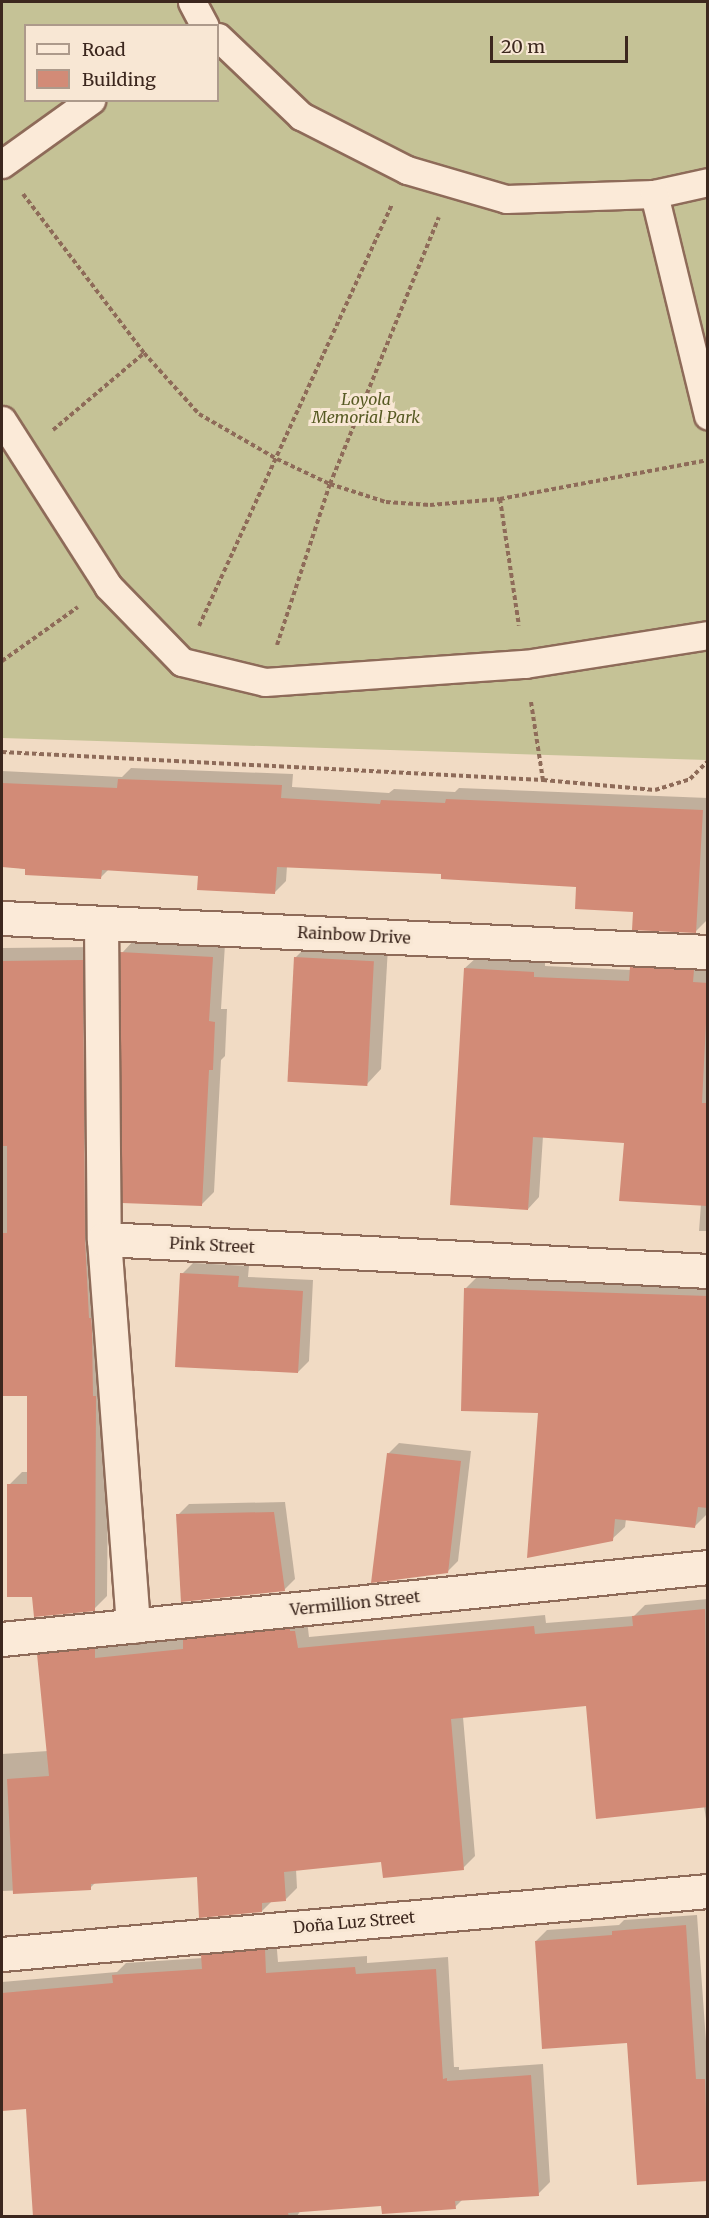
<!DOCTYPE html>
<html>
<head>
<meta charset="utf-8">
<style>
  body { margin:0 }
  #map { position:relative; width:709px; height:2218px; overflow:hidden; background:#f1dbc4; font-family:Merriweather,serif }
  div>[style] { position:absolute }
  .cemetery>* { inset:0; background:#c5c296 }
  .shadow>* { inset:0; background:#0003 }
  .building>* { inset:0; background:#d28b77; transform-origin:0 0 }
  .path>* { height:4px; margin-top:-2px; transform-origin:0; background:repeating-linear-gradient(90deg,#8e6b59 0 4.5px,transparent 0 7.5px) }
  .roads { filter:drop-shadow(2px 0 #8e6b59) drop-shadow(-2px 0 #8e6b59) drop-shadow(0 2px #8e6b59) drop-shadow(0 -2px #8e6b59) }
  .service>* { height:27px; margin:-13.5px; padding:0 13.5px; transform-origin:13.5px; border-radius:13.5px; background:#fbead8 }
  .minor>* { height:33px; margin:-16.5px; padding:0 16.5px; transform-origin:16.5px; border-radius:16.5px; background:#fbead8 }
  span { translate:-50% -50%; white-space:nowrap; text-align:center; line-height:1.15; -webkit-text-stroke:6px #f8e7d4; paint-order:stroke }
  .park-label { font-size:16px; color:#575a23; font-style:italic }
  .street-label { font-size:16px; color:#3c271e }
  .frame { position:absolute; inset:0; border:3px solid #3c271e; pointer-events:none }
  .legend { position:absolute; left:24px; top:24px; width:195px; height:78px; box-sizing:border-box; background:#f8e7d4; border:2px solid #ad9a8b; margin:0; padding:8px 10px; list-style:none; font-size:18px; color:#3c271e }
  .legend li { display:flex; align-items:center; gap:12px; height:30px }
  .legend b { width:30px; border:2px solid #ad9a8b }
  .scale { position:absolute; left:490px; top:36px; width:138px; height:27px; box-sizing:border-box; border:3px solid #3c271e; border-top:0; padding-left:8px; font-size:18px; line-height:21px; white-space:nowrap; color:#3c271e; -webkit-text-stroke:4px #f8e7d4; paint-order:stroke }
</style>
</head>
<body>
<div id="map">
  <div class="cemetery">
    <div style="clip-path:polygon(evenodd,2px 2px,707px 2px,707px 760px,2px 738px,2px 2px,26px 26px,218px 26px,218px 100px,26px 100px,26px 26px)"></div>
  </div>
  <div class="shadow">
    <div style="clip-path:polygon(131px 768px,293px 774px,292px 787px,389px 793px,394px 789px,455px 792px,459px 788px,708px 798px,707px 920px,696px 931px,635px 911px,578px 886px,443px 873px,287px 866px,286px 881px,275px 892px,200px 874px,109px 869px,100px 878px,2px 866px,2px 771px,122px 777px)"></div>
    <div style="clip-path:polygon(134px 940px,225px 944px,221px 1009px,227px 1009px,225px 1056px,221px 1060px,214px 1192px,201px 1205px,122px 953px)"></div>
    <div style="clip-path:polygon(310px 943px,388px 947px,381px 1069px,367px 1084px,295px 958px)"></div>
    <div style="clip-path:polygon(95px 947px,109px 1383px,107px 1596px,94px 1609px,33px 1596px,9px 1485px,22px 1472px,28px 1472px,29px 1395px,2px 1395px,2px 948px)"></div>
    <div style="clip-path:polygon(643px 956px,705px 959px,704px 970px,708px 970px,708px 1231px,699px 1231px,701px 1204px,625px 1141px,543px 1136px,539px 1197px,528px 1209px,465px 968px,477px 957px,545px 961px,545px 966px,631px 970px)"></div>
    <div style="clip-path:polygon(193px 1263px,249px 1266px,248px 1277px,313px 1280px,309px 1361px,298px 1372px,182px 1274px)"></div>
    <div style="clip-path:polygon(478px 1276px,708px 1284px,707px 1514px,695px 1526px,626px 1519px,625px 1527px,612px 1539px,540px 1411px,466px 1288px)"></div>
    <div style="clip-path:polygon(399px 1443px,471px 1451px,458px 1561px,447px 1572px,388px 1454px)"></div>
    <div style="clip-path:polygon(285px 1502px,295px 1579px,284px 1590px,178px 1515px,189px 1504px)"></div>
    <div style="clip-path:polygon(708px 1599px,708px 1832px,704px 1806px,587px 1704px,463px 1717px,475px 1856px,463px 1868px,383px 1861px,296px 1869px,297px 1888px,285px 1900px,272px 1901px,262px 1911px,198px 1875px,96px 1882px,90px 1888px,2px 1891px,2px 1754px,48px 1751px,39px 1655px,51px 1643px,106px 1637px,106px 1647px,185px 1639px,196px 1628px,307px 1620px,309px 1637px,545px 1615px,546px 1623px,634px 1616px,645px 1605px)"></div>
    <div style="clip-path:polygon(697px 1915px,708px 2069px,708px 2179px,628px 2042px,536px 1941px,547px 1930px,619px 1925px,624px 1920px)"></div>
    <div style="clip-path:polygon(276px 1938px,278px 1962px,367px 1956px,367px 1963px,448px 1957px,454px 2067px,459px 2067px,459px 2070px,543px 2064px,550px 2182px,538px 2194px,463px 2199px,455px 2207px,383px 2205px,301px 2210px,297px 2216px,35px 2216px,28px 2107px,2px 2109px,2px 1982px,117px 1972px,126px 1963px,203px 1958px,215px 1944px)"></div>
  </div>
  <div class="building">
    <div style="clip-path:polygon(118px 779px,282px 785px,281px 798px,380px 804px,381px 800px,445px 803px,446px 799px,703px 810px,696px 933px,632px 930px,633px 912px,575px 909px,576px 887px,441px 879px,441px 874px,277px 867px,275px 894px,197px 890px,198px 876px,102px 870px,101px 879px,25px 875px,25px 869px,2px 867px,2px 783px,117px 788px)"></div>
    <div style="clip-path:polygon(120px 952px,213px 957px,209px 1021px,215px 1022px,213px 1070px,209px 1070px,202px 1206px,122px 1203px)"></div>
    <div style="left:294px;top:957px;width:80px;height:125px;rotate:3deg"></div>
    <div style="clip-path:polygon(83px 960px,85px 1239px,89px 1318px,91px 1318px,92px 1331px,93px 1396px,96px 1396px,95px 1611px,34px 1617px,32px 1597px,7px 1597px,7px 1484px,27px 1484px,27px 1396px,2px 1396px,2px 1233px,7px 1233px,7px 1146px,2px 1146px,2px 961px)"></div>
    <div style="clip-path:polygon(630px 967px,694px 970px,693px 982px,708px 983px,702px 1103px,708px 1103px,708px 1206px,619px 1201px,624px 1143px,533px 1137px,528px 1210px,450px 1205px,464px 968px,534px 972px,534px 977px,629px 981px)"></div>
    <div style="clip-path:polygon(180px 1273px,239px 1276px,238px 1287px,303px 1291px,298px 1373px,175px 1367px)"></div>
    <div style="clip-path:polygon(464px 1288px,708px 1296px,708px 1508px,698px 1507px,695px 1528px,615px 1519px,613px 1541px,527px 1558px,538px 1413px,461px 1411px)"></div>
    <div style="clip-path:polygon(387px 1453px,461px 1461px,448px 1573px,371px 1583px)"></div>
    <div style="clip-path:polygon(274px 1512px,285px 1591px,181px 1602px,176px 1514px)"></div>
    <div style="clip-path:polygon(705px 1609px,708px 1807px,596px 1819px,586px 1706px,451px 1719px,464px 1870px,383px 1878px,381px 1862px,284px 1872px,286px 1901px,262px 1903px,262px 1912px,199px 1918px,197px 1877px,91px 1884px,91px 1890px,13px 1894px,7px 1779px,49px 1776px,37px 1654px,95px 1648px,95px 1658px,183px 1649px,183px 1639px,290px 1628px,290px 1631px,295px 1631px,298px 1648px,534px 1626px,535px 1634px,633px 1626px,632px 1616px)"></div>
    <div style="clip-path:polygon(686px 1925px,696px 2079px,705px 2079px,708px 2181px,637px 2185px,627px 2043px,542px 2049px,535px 1941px,612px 1935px,612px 1931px)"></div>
    <div style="clip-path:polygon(265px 1949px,266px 1973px,355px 1967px,356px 1974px,436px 1969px,443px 2079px,447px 2078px,447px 2081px,531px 2075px,539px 2196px,455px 2201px,456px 2209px,382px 2214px,381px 2206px,288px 2213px,289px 2217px,33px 2217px,26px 2109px,2px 2111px,2px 1993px,113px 1983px,112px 1975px,202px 1969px,201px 1955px)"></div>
  </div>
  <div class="path">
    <div style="left:23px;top:194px;width:200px;rotate:52.7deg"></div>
    <div style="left:144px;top:353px;width:82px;rotate:48deg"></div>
    <div style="left:199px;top:414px;width:90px;rotate:30deg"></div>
    <div style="left:277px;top:459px;width:59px;rotate:25.3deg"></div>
    <div style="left:330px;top:484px;width:59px;rotate:17.8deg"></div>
    <div style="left:386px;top:502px;width:44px;rotate:3.9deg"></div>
    <div style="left:430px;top:505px;width:70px;rotate:-4.9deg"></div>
    <div style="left:500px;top:499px;width:212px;rotate:-10.6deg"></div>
    <div style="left:53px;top:430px;width:119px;rotate:-40.2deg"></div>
    <div style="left:500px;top:499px;width:128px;rotate:81.5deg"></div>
    <div style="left:199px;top:626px;width:463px;rotate:-65.4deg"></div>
    <div style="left:277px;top:645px;width:169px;rotate:-71.8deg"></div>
    <div style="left:330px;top:484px;width:288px;rotate:-67.8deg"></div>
    <div style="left:2px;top:661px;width:93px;rotate:-35.4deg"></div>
    <div style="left:531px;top:702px;width:79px;rotate:81.3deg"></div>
    <div style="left:2px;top:752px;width:542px;rotate:2.96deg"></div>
    <div style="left:543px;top:780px;width:112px;rotate:5.1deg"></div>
    <div style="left:655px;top:790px;width:37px;rotate:-17deg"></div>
    <div style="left:690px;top:779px;width:25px;rotate:-45deg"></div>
  </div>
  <div class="roads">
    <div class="service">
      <div style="left:192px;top:2px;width:27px;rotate:62deg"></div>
      <div style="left:218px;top:37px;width:115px;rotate:43.6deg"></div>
      <div style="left:301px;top:116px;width:119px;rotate:27deg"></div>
      <div style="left:407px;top:170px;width:103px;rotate:16.3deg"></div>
      <div style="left:506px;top:199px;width:148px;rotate:-1.9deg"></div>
      <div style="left:654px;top:194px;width:55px;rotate:-12.5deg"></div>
      <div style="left:2px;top:164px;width:110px;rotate:-35.7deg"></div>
      <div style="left:654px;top:194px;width:228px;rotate:76.3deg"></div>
      <div style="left:2px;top:420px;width:197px;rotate:57.4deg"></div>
      <div style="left:108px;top:586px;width:106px;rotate:45.8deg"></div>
      <div style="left:182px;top:662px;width:85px;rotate:13.5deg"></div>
      <div style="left:265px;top:682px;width:261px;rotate:-4deg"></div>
      <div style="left:525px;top:664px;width:185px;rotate:-9deg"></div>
    </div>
    <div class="minor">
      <div style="left:2px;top:918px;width:707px;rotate:2.76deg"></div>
      <div style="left:101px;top:923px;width:316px;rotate:89.5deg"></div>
      <div style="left:104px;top:1239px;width:388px;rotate:85.7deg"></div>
      <div style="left:104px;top:1239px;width:605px;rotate:3.03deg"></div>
      <div style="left:2px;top:1639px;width:710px;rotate:-5.82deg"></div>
      <div style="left:2px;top:1954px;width:709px;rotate:-5.1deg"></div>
    </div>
  </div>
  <div class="park-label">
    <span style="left:366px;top:408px">Loyola<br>Memorial Park</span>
  </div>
  <div class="street-label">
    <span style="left:354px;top:935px;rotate:3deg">Rainbow Drive</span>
    <span style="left:212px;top:1245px;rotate:3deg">Pink Street</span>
    <span style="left:355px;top:1603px;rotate:-6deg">Vermillion Street</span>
    <span style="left:354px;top:1922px;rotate:-5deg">Doña Luz Street</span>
  </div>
  <div class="frame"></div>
  <ul class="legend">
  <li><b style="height:8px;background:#fbead8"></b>Road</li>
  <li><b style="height:16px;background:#d28b77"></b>Building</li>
  </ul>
  <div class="scale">20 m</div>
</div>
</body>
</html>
